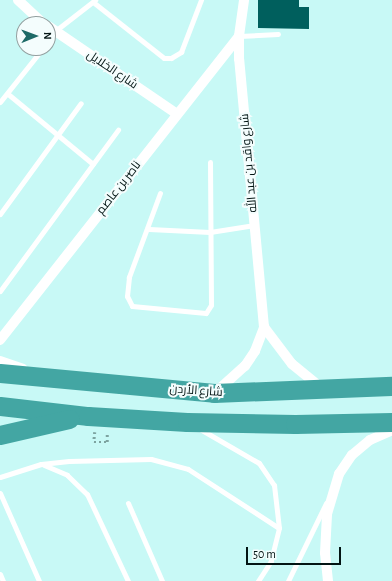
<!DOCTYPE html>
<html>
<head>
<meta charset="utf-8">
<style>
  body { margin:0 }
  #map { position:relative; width:392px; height:581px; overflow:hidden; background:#c8f9f6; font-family:"Alegreya Sans",Cairo,sans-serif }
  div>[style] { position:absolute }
  .building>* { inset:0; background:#005f5d }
  .path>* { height:2.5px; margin-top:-1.25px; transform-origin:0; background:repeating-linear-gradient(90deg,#7da3a0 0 2px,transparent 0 5px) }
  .lane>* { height:5px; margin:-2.5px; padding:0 2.5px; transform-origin:2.5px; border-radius:2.5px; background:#fff }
  .street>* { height:10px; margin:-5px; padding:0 5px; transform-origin:5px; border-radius:5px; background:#fff }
  .highway>* { height:19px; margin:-9.5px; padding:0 9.5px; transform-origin:9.5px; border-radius:9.5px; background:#43a6a3 }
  span { translate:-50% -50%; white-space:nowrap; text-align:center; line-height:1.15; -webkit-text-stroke:4px #f4fdfd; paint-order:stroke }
  .street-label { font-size:12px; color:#031514 }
  .north { position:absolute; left:16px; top:16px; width:40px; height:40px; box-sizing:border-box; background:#f4fdfd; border:1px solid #94a0a0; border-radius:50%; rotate:89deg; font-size:11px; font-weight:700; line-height:16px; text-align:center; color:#031514 }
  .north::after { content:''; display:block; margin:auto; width:14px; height:18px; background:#1d6a67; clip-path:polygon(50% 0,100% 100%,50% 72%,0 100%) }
  .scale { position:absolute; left:246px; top:547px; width:95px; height:18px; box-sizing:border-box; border:2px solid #031514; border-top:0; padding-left:5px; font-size:12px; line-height:14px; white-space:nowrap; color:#031514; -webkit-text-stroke:3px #f4fdfd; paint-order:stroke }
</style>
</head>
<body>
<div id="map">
  <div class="building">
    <div style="clip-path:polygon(258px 0,299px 0,299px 7px,309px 7px,309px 29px,258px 28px)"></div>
  </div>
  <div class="path">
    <div style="left:95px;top:432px;width:10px;rotate:96deg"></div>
    <div style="left:94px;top:442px;width:13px"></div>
    <div style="left:107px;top:442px;width:10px;rotate:-90deg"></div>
  </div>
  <div class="lane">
    <div style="left:93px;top:2px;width:90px;rotate:38.3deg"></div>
    <div style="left:164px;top:58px;width:7px"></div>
    <div style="left:171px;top:58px;width:12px;rotate:-31deg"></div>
    <div style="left:181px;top:52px;width:56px;rotate:-69deg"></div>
    <div style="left:239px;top:36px;width:39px;rotate:-3deg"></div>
    <div style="left:48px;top:41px;width:12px;rotate:-55deg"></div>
    <div style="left:55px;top:31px;width:51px;rotate:-37.8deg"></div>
    <div style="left:8px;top:94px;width:110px;rotate:39.5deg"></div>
    <div style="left:0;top:102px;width:69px;rotate:-51.5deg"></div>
    <div style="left:160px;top:193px;width:90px;rotate:110.3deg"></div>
    <div style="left:129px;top:277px;width:19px;rotate:96deg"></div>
    <div style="left:127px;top:296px;width:11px;rotate:63deg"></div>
    <div style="left:132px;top:306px;width:74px;rotate:5.4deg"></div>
    <div style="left:206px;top:313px;width:9px;rotate:-58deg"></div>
    <div style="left:211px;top:305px;width:143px;rotate:-90.4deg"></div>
    <div style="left:0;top:214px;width:137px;rotate:-53.9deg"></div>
    <div style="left:149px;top:229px;width:61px;rotate:2.8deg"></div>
    <div style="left:210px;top:232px;width:45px;rotate:-9deg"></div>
    <div style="left:0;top:291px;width:200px;rotate:-53.8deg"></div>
    <div style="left:200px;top:429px;width:68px;rotate:30deg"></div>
    <div style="left:259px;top:463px;width:27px;rotate:56deg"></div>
    <div style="left:274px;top:485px;width:43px;rotate:83.4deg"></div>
    <div style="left:279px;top:528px;width:34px;rotate:104deg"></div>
    <div style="left:271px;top:561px;width:24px;rotate:123deg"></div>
    <div style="left:44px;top:465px;width:25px;rotate:23deg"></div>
    <div style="left:67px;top:475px;width:28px;rotate:44deg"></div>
    <div style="left:87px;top:494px;width:96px;rotate:64.8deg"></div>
    <div style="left:0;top:477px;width:43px;rotate:-17.6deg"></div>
    <div style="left:41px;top:464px;width:28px;rotate:-6deg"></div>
    <div style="left:69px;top:461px;width:82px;rotate:-1.4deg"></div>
    <div style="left:151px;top:459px;width:38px;rotate:15deg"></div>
    <div style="left:188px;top:469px;width:108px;rotate:33deg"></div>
    <div style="left:0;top:493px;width:96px;rotate:66.1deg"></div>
    <div style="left:128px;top:503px;width:85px;rotate:66.4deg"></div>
    <div style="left:0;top:574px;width:8px;rotate:67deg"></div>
    <div style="left:288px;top:581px;width:87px;rotate:-64deg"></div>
  </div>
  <div class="street">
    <div style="left:18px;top:0;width:35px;rotate:43deg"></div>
    <div style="left:48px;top:26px;width:156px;rotate:34.3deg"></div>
    <div style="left:264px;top:327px;width:46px;rotate:52.9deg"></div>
    <div style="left:292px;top:364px;width:35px;rotate:39deg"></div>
    <div style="left:0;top:340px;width:387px;rotate:-51.8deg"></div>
    <div style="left:0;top:361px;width:24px;rotate:19deg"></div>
    <div style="left:217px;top:391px;width:38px;rotate:-42deg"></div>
    <div style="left:245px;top:366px;width:18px;rotate:-56deg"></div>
    <div style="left:255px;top:351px;width:26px;rotate:-69deg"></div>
    <div style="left:264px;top:327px;width:269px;rotate:-95.3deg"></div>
    <div style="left:239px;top:59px;width:23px;rotate:-90deg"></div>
    <div style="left:239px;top:36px;width:36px;rotate:-82deg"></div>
    <div style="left:328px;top:581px;width:28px;rotate:-96deg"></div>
    <div style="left:325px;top:553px;width:39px;rotate:-87deg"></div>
    <div style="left:327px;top:514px;width:42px;rotate:-73.3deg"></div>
    <div style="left:339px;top:474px;width:23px;rotate:-56deg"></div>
    <div style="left:352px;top:455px;width:23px;rotate:-40deg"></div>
    <div style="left:370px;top:440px;width:24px;rotate:-24deg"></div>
  </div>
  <div class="highway">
    <div style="left:0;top:373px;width:215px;rotate:5.3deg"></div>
    <div style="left:214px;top:393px;width:178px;rotate:-2.3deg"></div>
    <div style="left:0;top:406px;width:89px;rotate:6.5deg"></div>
    <div style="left:88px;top:416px;width:99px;rotate:3.5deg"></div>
    <div style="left:187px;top:422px;width:108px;rotate:1.1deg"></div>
    <div style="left:295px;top:424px;width:97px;rotate:-1.2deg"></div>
    <div style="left:0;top:435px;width:71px;rotate:-13.1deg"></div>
  </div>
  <div class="street-label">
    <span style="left:112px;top:70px;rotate:34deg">شارع الخلايل</span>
    <span style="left:249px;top:163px;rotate:-95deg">شارع واقد بن عبد الله</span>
    <span style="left:119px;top:188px;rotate:-52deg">ناصر بن عاصم</span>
    <span style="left:196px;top:391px;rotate:4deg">شارع الأردن</span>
  </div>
  <div class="north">N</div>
  <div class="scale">50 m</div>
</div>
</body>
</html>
